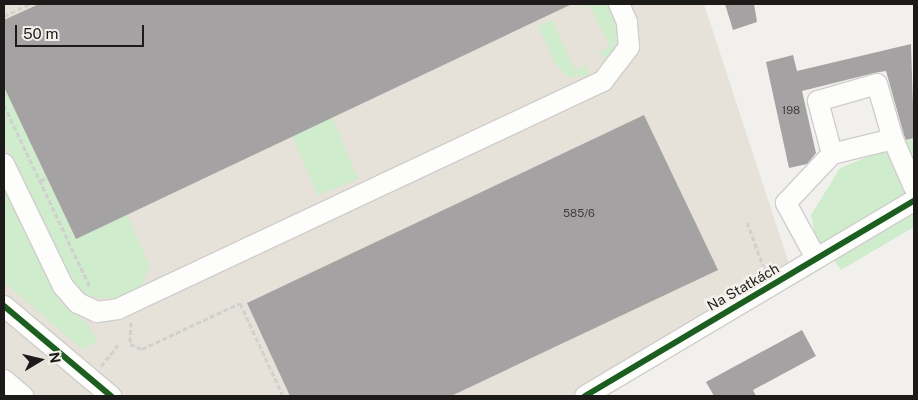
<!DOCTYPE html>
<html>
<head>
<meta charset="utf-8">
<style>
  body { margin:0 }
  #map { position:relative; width:918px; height:400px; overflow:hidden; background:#f2f0ed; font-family:"Public Sans",sans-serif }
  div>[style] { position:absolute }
  .built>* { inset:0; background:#e6e1d9 }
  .green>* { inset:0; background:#cfeccd; transform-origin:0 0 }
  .building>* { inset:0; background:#a4a2a2 }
  .path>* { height:3px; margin-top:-1.5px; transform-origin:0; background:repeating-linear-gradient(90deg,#d0d0cf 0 5px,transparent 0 7.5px) }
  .roads { filter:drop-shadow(1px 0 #d0cecc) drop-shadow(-1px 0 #d0cecc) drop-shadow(0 1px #d0cecc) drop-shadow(0 -1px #d0cecc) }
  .minor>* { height:20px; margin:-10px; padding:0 10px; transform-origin:10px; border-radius:10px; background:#fdfdfc }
  .cycleway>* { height:6px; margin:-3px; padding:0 3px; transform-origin:3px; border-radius:3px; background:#1b5e20 }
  span { translate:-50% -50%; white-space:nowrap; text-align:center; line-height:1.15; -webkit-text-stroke:5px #f4f0eb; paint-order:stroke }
  .number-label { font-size:11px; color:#3e3d3b }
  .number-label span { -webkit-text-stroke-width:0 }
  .street-label { font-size:14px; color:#1c1b19 }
  .frame { position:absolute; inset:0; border:5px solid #1c1b19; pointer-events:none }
  .north { position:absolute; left:15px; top:335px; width:50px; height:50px; -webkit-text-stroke:4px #f4f0eb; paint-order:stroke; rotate:81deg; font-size:14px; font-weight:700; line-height:20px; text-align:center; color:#1c1b19 }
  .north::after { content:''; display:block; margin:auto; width:18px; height:22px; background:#1c1b19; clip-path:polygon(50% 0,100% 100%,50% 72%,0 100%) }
  .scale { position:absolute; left:15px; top:25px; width:129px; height:22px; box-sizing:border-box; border:2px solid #1c1b19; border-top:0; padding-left:6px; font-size:15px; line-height:18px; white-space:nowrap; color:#1c1b19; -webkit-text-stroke:4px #f4f0eb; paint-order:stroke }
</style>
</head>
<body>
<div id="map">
  <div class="built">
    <div style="clip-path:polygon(4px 4px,704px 4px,792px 273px,585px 396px,4px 396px)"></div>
  </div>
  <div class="green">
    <div style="clip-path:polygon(586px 4px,607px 4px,614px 19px,617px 40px,609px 59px,598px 53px,610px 47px,590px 6px,577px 8px)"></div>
    <div style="clip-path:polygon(552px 20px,575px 70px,587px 65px,588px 76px,568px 77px,556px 65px,538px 27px)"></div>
    <div style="clip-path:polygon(4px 88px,75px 238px,127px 214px,150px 266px,142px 286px,119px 298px,95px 298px,80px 292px,68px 278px,4px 142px)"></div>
    <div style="left:332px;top:117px;width:67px;height:44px;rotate:67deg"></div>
    <div style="clip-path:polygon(914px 138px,914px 227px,841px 270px,815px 235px,811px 215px,840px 168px)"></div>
    <div style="clip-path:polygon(4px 184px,60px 303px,87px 323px,98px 341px,82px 349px,4px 282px)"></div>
  </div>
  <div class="building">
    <div style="clip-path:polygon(39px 4px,572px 4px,76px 239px,4px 87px,4px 20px)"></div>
    <div style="clip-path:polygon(725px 4px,754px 4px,757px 22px,733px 30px)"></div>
    <div style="clip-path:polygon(911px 44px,914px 138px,906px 140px,904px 135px,886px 71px,874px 73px,802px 91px,816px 153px,807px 164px,789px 168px,766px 62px,793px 55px,797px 71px)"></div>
    <div style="clip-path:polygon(644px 115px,718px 270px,451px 396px,290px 396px,247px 303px)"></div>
    <div style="clip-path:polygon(802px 330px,816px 356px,753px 390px,756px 396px,714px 396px,706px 382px)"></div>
  </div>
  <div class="path">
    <div style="left:4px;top:16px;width:29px;rotate:-25deg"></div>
    <div style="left:4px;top:95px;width:2px;rotate:-27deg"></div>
    <div style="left:4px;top:105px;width:201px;rotate:64.7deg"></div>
    <div style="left:40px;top:181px;width:7px;rotate:-27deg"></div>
    <div style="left:747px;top:222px;width:52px;rotate:69.8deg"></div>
    <div style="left:131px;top:322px;width:22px;rotate:93deg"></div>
    <div style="left:130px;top:344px;width:13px;rotate:23deg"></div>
    <div style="left:142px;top:349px;width:108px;rotate:-25.1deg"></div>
    <div style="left:240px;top:303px;width:102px;rotate:65.2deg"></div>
    <div style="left:101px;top:366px;width:27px;rotate:-51deg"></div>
  </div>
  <div class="roads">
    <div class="minor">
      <div style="left:893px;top:139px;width:63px;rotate:166.2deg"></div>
      <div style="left:832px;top:154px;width:55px;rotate:-104.8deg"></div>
      <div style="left:818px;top:101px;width:61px;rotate:-16.1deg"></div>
      <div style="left:877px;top:84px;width:57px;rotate:73.8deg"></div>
      <div style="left:893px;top:139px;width:52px;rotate:66.4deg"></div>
      <div style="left:4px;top:164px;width:136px;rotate:64.2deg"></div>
      <div style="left:63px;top:286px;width:23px;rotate:49deg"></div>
      <div style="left:78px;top:303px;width:21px;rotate:25deg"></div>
      <div style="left:97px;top:312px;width:21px;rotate:-8deg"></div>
      <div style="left:118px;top:309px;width:536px;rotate:-25.18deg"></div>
      <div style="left:603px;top:81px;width:43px;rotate:-52.6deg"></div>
      <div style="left:629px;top:47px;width:25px;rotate:-95deg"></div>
      <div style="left:627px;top:22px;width:20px;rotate:-114deg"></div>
      <div style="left:816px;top:258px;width:63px;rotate:-118.6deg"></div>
      <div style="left:786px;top:203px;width:67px;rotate:-46.8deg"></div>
      <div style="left:4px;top:306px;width:140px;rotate:40.1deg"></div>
      <div style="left:4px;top:380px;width:25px;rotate:40deg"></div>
      <div style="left:585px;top:396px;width:382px;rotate:-30.7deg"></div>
    </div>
  </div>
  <div class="cycleway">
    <div style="left:4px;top:306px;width:140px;rotate:40.1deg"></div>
    <div style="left:585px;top:396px;width:382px;rotate:-30.7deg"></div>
  </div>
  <div class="number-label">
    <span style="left:791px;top:110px">198</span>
    <span style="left:579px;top:213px">585/6</span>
  </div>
  <div class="street-label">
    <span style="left:743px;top:287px;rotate:-30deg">Na Statkách</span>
  </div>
  <div class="frame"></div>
  <div class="north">N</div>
  <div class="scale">50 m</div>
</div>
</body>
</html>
